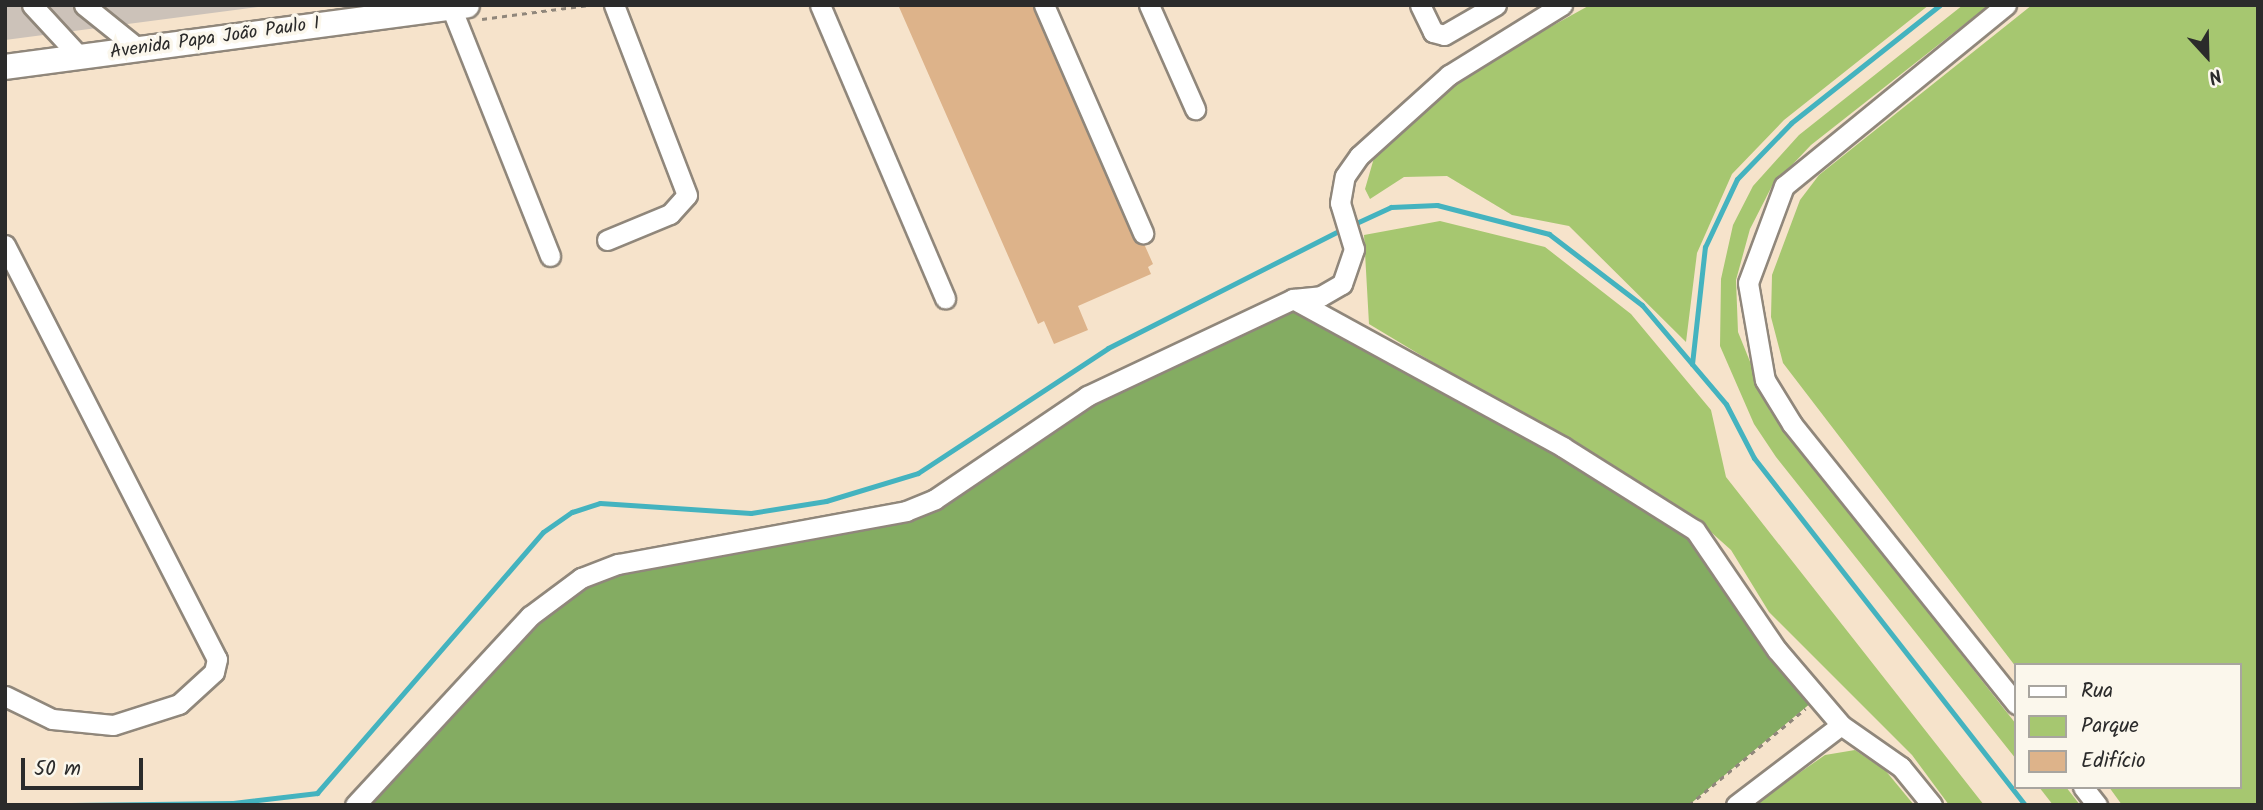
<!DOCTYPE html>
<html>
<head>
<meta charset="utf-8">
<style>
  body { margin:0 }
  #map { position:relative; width:2263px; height:810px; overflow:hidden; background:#f6e3cb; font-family:Kalam,sans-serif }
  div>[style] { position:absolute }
  .industrial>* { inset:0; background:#ccc2b9 }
  .green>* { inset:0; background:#a6c770 }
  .forest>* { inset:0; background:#84ac62 }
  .stream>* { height:5px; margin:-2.5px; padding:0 2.5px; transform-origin:2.5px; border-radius:2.5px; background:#44b3bf }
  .building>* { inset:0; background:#ddb38a }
  .path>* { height:2.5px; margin-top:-1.25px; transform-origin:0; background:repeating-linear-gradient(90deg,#90877b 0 5px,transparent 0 10px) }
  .roads { filter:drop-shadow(2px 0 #90877b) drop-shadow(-2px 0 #90877b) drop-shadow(0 2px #90877b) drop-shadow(0 -2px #90877b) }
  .minor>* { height:19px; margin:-9.5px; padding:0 9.5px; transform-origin:9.5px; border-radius:9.5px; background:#fff }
  .major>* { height:24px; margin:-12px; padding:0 12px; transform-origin:12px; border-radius:12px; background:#fff }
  span { translate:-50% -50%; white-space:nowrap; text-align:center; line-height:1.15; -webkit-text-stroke:7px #fbf7ec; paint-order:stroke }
  .street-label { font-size:19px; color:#2b2b2b }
  .frame { position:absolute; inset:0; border:7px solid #2b2b2b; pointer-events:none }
  .legend { position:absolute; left:2014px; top:663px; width:228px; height:126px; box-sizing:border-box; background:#fbf7ec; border:2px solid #a8a59f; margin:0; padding:9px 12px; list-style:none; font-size:21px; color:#2b2b2b }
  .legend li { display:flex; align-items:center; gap:14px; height:35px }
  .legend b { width:35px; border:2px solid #a8a59f }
  .north { position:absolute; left:2172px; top:21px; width:70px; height:70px; -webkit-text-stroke:5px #fbf7ec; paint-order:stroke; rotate:158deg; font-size:19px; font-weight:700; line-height:28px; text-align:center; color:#2b2b2b }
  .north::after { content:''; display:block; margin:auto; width:24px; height:32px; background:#2b2b2b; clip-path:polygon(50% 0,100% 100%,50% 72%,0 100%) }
  .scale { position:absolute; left:21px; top:758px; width:122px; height:32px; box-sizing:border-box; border:4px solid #2b2b2b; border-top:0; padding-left:9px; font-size:21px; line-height:24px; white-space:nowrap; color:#2b2b2b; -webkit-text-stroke:5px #fbf7ec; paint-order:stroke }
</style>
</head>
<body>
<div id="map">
  <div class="industrial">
    <div style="clip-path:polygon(5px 5px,274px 5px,5px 40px)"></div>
  </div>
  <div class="green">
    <div style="clip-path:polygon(1590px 5px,1929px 5px,1784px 120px,1732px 174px,1697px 253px,1686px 342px,1569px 226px,1512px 215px,1447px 176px,1404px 177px,1370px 199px,1365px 189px,1376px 151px,1460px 77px)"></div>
    <div style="clip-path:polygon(1963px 5px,1989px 5px,1811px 145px,1772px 186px,1750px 229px,1736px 280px,1738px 332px,1770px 411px,2016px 724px,2016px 759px,1776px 457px,1754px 424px,1720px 346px,1721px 279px,1733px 225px,1753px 186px,1799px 135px)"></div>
    <div style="clip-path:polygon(2032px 5px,2258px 5px,2258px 805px,2122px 805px,2109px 787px,2240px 787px,2240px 665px,2016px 667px,1783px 363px,1771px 317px,1772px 275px,1800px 200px,1819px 175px)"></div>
    <div style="clip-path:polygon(1440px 221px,1545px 247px,1631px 314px,1711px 410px,1726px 477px,1984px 805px,1949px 805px,1912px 755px,1769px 612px,1731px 550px,1703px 525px,1369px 324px,1364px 235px)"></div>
    <div style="clip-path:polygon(1855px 750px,1885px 770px,1914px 805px,1753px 805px,1825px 755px)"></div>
    <div style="clip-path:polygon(2039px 787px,2066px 787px,2080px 805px,2053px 805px)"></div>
  </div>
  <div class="forest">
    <div style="clip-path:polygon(1293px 299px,1695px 530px,1818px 697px,1689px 805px,355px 805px,581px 578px,906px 511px,1087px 396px)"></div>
  </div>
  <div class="stream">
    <div style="left:1352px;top:225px;width:43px;rotate:-24.8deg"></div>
    <div style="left:1391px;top:207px;width:46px;rotate:-2.5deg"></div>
    <div style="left:1437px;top:205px;width:116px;rotate:14.5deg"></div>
    <div style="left:1549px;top:234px;width:117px;rotate:37.4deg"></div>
    <div style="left:1642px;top:305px;width:130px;rotate:49.7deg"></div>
    <div style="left:1726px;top:404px;width:61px;rotate:62.6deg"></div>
    <div style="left:1754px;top:458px;width:440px;rotate:52deg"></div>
    <div style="left:1692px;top:364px;width:118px;rotate:-83.7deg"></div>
    <div style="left:1705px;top:247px;width:75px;rotate:-64.8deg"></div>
    <div style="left:1737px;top:179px;width:78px;rotate:-46deg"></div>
    <div style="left:1791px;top:123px;width:190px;rotate:-38.4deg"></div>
    <div style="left:71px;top:805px;width:162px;rotate:-0.7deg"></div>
    <div style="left:233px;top:803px;width:85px;rotate:-6.8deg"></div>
    <div style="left:317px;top:793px;width:345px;rotate:-49.1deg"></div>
    <div style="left:543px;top:532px;width:35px;rotate:-35deg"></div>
    <div style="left:572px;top:512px;width:29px;rotate:-18deg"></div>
    <div style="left:600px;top:503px;width:151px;rotate:3.8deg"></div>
    <div style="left:751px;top:513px;width:76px;rotate:-9.1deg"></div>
    <div style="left:826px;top:501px;width:96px;rotate:-16.9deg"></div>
    <div style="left:918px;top:473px;width:227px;rotate:-33.3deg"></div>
    <div style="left:1108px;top:348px;width:263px;rotate:-26.9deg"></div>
  </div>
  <div class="building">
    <div style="clip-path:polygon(1033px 5px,1039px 18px,1044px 16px,1052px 34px,1047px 36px,1058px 61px,1062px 59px,1136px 239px,1141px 237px,1153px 264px,1148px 267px,1151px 274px,1078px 306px,1088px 330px,1054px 344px,1044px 321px,1038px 324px,899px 7px)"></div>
  </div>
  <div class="path">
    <div style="left:482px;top:19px;width:108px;rotate:-7.5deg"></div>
    <div style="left:1689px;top:805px;width:151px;rotate:-39.6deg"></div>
  </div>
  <div class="roads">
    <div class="minor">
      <div style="left:32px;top:5px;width:71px;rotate:47.3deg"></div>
      <div style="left:84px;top:5px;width:72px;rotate:38.8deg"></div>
      <div style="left:820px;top:5px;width:319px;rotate:66.9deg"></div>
      <div style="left:1044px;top:5px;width:249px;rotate:66.5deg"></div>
      <div style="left:1149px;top:5px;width:114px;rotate:66.1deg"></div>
      <div style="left:1420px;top:5px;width:30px;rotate:64deg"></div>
      <div style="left:1433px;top:32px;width:11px;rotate:15deg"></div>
      <div style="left:1444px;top:35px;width:60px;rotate:-30deg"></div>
      <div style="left:2006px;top:5px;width:286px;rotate:140.8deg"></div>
      <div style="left:1784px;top:186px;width:103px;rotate:110.4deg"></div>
      <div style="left:1748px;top:283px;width:98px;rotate:80.1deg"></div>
      <div style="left:1765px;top:380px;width:52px;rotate:58.5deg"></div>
      <div style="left:1792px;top:424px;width:359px;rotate:51.3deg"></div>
      <div style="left:451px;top:7px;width:268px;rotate:68.3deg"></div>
      <div style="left:607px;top:240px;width:68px;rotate:-22.4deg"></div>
      <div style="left:670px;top:214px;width:25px;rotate:-48deg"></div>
      <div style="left:687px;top:195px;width:204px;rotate:-111deg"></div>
      <div style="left:5px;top:245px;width:465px;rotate:62.9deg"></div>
      <div style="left:217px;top:659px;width:13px;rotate:103deg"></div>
      <div style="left:214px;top:672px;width:47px;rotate:137.6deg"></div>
      <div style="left:179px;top:704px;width:69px;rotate:162.3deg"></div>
      <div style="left:113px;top:725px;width:61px;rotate:-174.4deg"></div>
      <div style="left:52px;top:719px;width:52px;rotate:-153.9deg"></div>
      <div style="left:1293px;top:299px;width:308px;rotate:28.7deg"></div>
      <div style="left:1563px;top:447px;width:156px;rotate:32.2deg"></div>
      <div style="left:1695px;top:530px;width:145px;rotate:55.7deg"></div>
      <div style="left:1777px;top:650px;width:99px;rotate:49.5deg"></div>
      <div style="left:1841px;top:725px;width:73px;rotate:35deg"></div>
      <div style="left:1901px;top:767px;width:49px;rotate:50.8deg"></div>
      <div style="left:2083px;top:787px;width:23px;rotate:52deg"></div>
      <div style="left:355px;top:805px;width:258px;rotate:-47.2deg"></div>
      <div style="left:530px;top:616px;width:64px;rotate:-36.7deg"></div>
      <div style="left:581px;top:578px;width:40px;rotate:-21deg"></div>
      <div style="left:618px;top:564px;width:293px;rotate:-10.4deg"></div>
      <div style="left:906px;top:511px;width:31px;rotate:-22deg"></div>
      <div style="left:935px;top:499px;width:184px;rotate:-34.1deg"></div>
      <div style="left:1087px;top:396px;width:228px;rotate:-25.2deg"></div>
      <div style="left:1293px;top:299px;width:28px;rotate:-6deg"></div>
      <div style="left:1321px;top:296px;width:24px;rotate:-30deg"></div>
      <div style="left:1342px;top:284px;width:37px;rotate:-71deg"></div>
      <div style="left:1354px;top:249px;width:48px;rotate:-106.9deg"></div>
      <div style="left:1340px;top:203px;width:27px;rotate:-80deg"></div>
      <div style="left:1345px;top:176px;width:24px;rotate:-55deg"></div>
      <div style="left:1359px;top:156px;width:121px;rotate:-42deg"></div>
      <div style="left:1449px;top:75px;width:133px;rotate:-31.8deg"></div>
      <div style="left:1736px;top:805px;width:132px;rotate:-37.3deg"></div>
    </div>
    <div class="major">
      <div style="left:5px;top:67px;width:466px;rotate:-7.6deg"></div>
    </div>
  </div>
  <div class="street-label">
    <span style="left:215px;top:39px;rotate:-8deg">Avenida Papa João Paulo I</span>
  </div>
  <div class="frame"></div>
  <ul class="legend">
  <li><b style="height:9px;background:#fff"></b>Rua</li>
  <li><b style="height:19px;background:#a6c770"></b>Parque</li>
  <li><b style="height:19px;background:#ddb38a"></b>Edifício</li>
  </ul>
  <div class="north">N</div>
  <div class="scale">50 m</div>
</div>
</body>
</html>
